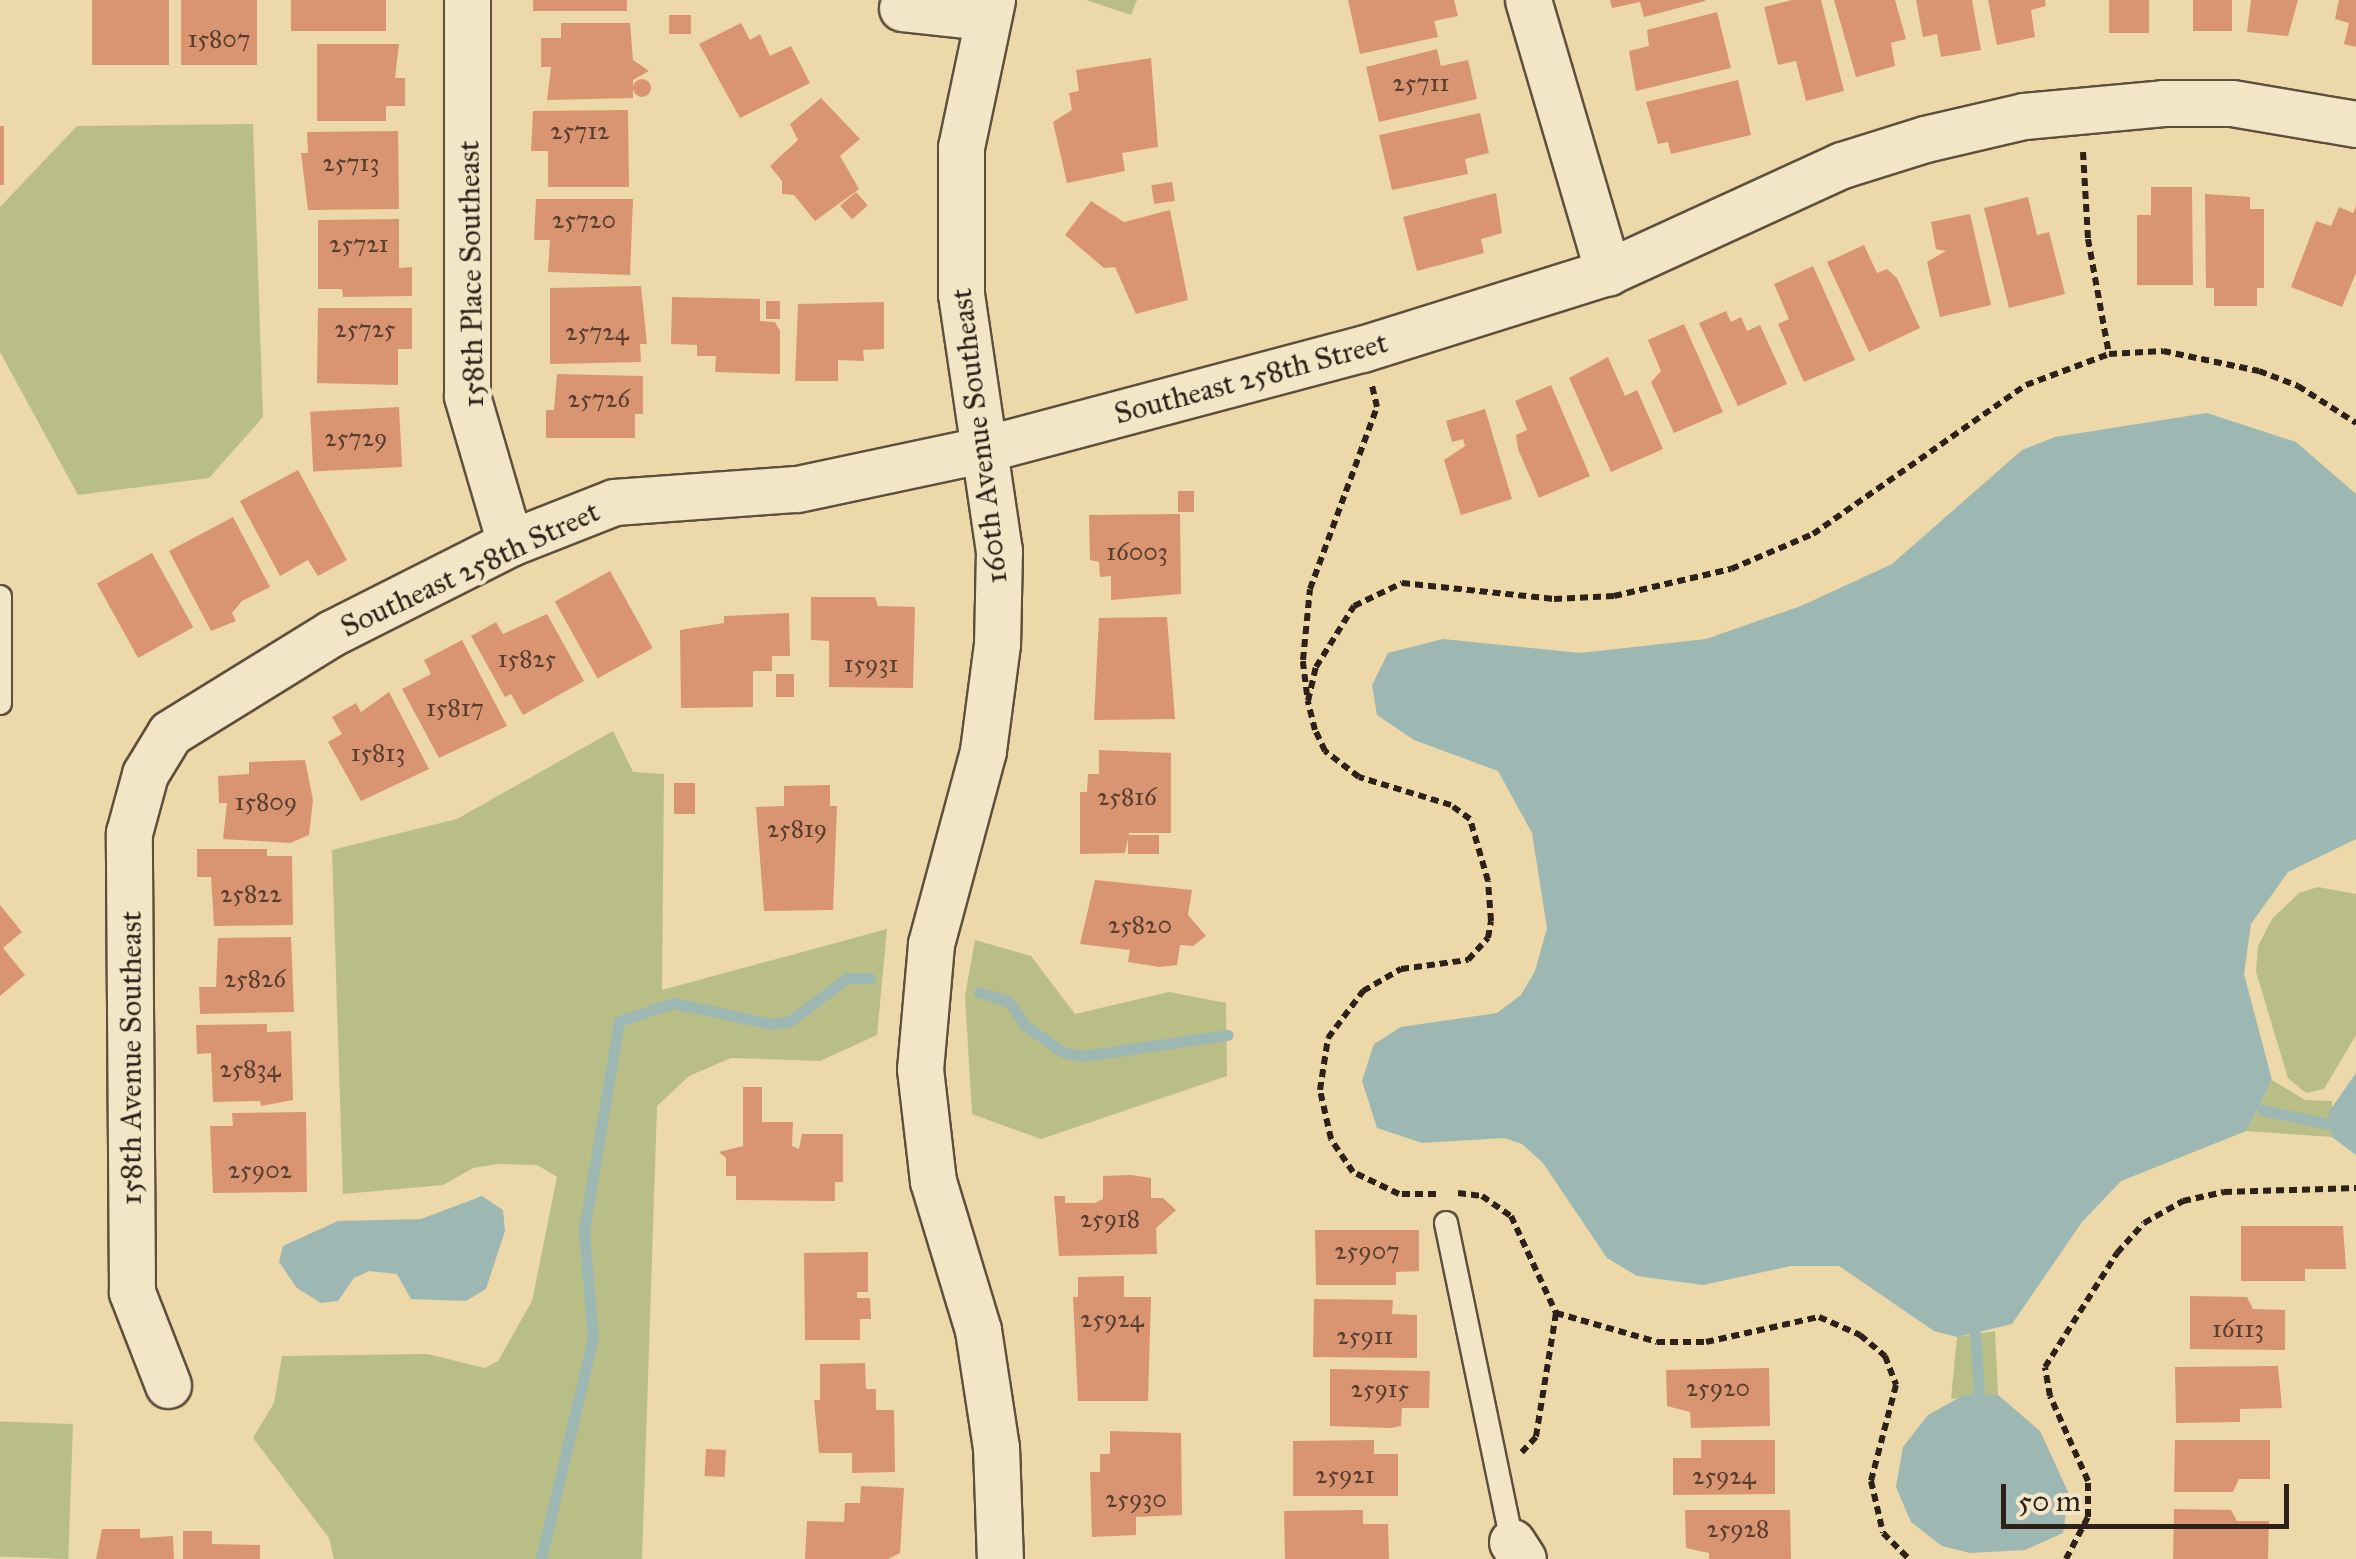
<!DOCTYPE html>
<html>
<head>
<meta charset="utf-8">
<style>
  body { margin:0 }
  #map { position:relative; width:2356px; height:1559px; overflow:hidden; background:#ecd8a8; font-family:"IM FELL Great Primer",serif }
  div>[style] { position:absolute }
  .green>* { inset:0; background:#b9be86; transform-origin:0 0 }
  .water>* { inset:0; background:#9db7b3 }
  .stream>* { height:11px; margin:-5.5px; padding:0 5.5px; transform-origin:5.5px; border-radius:5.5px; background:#9db7b3 }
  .building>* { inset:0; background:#d99571; transform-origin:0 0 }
  .round { border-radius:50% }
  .path>* { height:6px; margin-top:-3px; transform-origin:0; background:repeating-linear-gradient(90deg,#2e211a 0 8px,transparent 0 13px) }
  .roads { filter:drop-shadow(2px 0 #5e4f3e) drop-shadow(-2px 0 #5e4f3e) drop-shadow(0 2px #5e4f3e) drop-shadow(0 -2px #5e4f3e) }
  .service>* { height:22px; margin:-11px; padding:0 11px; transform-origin:11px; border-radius:11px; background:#f3e6c6 }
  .minor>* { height:45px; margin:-22.5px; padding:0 22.5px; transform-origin:22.5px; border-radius:22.5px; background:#f3e6c6 }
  span { translate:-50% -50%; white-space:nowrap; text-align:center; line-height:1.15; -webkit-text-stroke:9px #f3e6c6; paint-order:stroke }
  .number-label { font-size:25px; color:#593e30 }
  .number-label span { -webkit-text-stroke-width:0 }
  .street-label { font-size:30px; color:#2e211a }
  .scale { position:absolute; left:2001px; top:1484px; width:288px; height:45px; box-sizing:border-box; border:5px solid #2e211a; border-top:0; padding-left:12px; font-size:30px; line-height:35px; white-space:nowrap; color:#2e211a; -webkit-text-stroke:8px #f3e6c6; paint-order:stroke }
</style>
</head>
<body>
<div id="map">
  <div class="green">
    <div style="clip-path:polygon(1086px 0,1137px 0,1131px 15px)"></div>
    <div style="clip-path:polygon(253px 124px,263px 417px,209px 478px,78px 495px,0 352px,0 207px,77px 126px)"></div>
    <div style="clip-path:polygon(613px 731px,633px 772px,664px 774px,662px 990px,887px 929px,877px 1035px,820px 1061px,731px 1058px,689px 1076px,657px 1106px,642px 1559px,334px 1559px,329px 1538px,253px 1438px,274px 1403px,282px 1356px,427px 1354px,485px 1368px,498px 1361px,532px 1301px,557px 1177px,537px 1165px,498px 1164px,473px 1168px,443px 1185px,343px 1194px,332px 850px,457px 819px)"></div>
    <div style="clip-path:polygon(2318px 887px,2356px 894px,2356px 1035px,2324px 1089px,2306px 1093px,2288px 1078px,2256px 972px,2258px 946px,2272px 919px,2299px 893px)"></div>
    <div style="clip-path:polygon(975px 940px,1031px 956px,1075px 1014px,1169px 992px,1226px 1003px,1227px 1076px,1041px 1139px,972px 1114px,965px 996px)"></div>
    <div style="clip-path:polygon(2272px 1080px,2305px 1100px,2332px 1101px,2332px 1137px,2246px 1131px)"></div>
    <div style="clip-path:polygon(1995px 1331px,1998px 1395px,1951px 1399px,1957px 1337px)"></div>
    <div style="left:73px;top:1424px;width:135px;height:73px;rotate:92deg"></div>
  </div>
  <div class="water">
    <div style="clip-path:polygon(2207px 413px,2296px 442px,2356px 494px,2356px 839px,2288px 872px,2251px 924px,2244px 974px,2272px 1080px,2246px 1131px,2121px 1181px,2082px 1222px,2012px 1324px,1957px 1337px,1934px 1331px,1839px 1266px,1791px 1266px,1703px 1285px,1637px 1276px,1607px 1258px,1543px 1163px,1522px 1144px,1504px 1138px,1422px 1143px,1377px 1128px,1362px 1081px,1374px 1044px,1401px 1027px,1497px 1013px,1521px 995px,1535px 971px,1547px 928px,1532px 833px,1498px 771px,1414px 740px,1377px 715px,1372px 685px,1388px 653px,1443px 639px,1580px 653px,1706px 639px,1801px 606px,1892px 564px,2022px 450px,2055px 437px)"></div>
    <div style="clip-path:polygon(2356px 1073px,2356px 1155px,2332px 1137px,2328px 1113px)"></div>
    <div style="clip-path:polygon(482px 1196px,503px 1210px,505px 1231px,486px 1289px,466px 1301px,411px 1299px,397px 1274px,369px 1271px,354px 1278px,338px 1301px,321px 1303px,297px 1288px,279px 1262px,283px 1246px,338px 1221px,421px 1219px)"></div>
    <div style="clip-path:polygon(1964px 1395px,1998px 1395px,2040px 1431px,2069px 1494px,2063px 1533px,2025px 1550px,1970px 1553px,1942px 1546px,1911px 1522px,1896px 1487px,1903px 1447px,1928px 1415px)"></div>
  </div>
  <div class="stream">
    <div style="left:979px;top:992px;width:32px;rotate:18deg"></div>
    <div style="left:1009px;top:1002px;width:29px;rotate:55deg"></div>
    <div style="left:1026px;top:1026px;width:45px;rotate:35.1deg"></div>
    <div style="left:1063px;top:1052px;width:20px;rotate:11deg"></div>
    <div style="left:1083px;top:1056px;width:146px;rotate:-8.3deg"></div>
    <div style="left:2262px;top:1110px;width:67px;rotate:12deg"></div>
    <div style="left:1975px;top:1334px;width:61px;rotate:86.2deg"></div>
    <div style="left:541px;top:1559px;width:227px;rotate:-76.8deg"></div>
    <div style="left:593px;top:1338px;width:108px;rotate:-94.8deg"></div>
    <div style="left:584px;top:1230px;width:212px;rotate:-80.5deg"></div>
    <div style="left:619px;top:1021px;width:57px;rotate:-18.4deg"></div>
    <div style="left:673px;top:1003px;width:102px;rotate:11.9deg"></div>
    <div style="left:773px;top:1024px;width:17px;rotate:-10deg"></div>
    <div style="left:790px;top:1021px;width:71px;rotate:-37deg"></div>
    <div style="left:847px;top:978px;width:23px"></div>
  </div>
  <div class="building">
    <div style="left:92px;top:0;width:77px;height:65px"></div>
    <div style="left:181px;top:0;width:76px;height:65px"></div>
    <div style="left:291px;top:0;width:95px;height:31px"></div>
    <div style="left:533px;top:0;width:94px;height:11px"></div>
    <div style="clip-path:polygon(1348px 0,1454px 0,1458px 16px,1434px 21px,1438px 37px,1360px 54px)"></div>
    <div style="clip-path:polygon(1610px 0,1705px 0,1705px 1px,1644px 17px,1640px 2px,1612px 8px)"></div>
    <div style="clip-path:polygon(1792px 0,1821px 0,1844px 91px,1806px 101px,1796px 61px,1778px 65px,1764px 7px)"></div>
    <div style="clip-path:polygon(1834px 0,1895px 0,1906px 39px,1891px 43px,1895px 66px,1856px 77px)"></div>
    <div style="clip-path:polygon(1916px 0,1972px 0,1981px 50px,1941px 57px,1937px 34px,1923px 37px)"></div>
    <div style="clip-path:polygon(1988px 0,2045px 0,2046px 6px,2031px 10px,2035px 37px,1997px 45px)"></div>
    <div style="left:2109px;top:0;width:40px;height:33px"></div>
    <div style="left:2193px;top:0;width:39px;height:31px"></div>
    <div style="clip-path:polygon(2251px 0,2298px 0,2288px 36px,2247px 32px)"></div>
    <div style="clip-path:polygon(2339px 0,2356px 0,2356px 47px,2344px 44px,2349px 23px,2335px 19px)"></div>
    <div style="clip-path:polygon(1717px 12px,1731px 68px,1636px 91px,1629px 51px,1649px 46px,1647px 30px)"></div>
    <div style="left:669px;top:15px;width:22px;height:19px"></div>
    <div style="clip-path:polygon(561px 23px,630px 23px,633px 60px,649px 71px,633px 80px,633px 98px,547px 100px,551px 67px,541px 67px,541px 38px,561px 38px)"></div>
    <div style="clip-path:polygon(741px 23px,750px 40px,760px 34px,770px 56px,791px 46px,810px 83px,740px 118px,699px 44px)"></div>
    <div style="clip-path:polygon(317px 44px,399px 44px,395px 78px,405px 78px,405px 106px,386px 106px,386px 121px,317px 121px)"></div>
    <div style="clip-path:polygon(1437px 49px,1441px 66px,1468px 60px,1477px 99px,1379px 122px,1366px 67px)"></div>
    <div style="clip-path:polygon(1151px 58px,1158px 147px,1122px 153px,1125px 171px,1067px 183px,1053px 122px,1072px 110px,1069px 93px,1079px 91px,1076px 70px)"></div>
    <div class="round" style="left:633px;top:79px;width:18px;height:18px"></div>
    <div style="clip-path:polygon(1738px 80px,1751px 135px,1671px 154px,1668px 142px,1658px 144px,1646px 102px)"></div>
    <div style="clip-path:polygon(821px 98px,860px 139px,840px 156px,859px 189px,815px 221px,794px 195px,782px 194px,782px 181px,770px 166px,798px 140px,790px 124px)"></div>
    <div style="clip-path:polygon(628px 110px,629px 187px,548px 187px,548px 151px,531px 151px,533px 111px)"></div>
    <div style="clip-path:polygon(1480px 113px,1489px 153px,1465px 159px,1468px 174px,1392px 190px,1379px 135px)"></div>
    <div style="left:0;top:126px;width:4px;height:59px"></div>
    <div style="clip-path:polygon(398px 131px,399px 209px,308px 210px,301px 153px,308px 153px,307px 132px)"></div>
    <div style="left:1172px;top:182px;width:19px;height:21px;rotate:81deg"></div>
    <div style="clip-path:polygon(2151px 187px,2192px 187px,2193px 285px,2137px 285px,2137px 215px,2151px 215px)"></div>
    <div style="left:856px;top:192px;width:18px;height:21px;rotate:49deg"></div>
    <div style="clip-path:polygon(1496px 193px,1502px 233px,1481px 239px,1484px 253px,1417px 271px,1403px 217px)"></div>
    <div style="clip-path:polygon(2205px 194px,2250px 197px,2250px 209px,2264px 209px,2264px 288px,2257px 288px,2257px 306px,2214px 306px,2214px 288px,2206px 288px)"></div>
    <div style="clip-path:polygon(2028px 197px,2037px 235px,2049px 232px,2065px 294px,2009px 308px,1984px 208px)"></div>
    <div style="clip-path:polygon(536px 199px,633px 199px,630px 275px,548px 272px,550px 240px,534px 240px)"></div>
    <div style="clip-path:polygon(1091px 201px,1124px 222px,1170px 210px,1188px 300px,1136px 314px,1115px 267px,1104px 268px,1065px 235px)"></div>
    <div style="clip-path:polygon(2356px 206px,2356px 273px,2342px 307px,2291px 287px,2316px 221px,2331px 226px,2339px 207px,2353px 213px)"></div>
    <div style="clip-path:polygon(1970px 214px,1991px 305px,1940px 317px,1927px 262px,1946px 251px,1936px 249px,1931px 222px)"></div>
    <div style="clip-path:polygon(399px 219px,399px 268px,412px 267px,412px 296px,343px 297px,342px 289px,318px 289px,318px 220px)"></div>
    <div style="clip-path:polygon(1864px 245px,1877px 273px,1887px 269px,1897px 278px,1920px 328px,1869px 352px,1827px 262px)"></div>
    <div style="clip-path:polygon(1813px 266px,1855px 360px,1804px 382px,1778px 324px,1789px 319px,1774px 284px)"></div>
    <div style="clip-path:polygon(641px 286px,647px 344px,640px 344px,641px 362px,550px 364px,550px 288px)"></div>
    <div style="clip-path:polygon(672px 297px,760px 299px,760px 321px,775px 322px,780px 331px,780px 374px,715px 372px,716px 356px,697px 356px,697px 345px,671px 344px)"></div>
    <div style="left:766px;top:301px;width:14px;height:18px"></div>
    <div style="clip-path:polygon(884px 302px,884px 349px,863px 350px,864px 361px,838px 360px,838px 381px,795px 381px,798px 304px)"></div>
    <div style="clip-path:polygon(318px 308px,412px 308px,412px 349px,398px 349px,398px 385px,317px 383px)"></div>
    <div style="clip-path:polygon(1726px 311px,1731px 322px,1741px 317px,1747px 331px,1760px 325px,1787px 384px,1738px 406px,1699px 323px)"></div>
    <div style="clip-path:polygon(1684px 324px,1723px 412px,1674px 433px,1651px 382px,1661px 371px,1648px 340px)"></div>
    <div style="clip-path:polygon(1608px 357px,1625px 396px,1637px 390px,1663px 449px,1611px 472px,1569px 378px)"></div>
    <div style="clip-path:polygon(557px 374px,643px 376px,643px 414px,635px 414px,635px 438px,546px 438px,546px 410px,554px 410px)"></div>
    <div style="clip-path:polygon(1551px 385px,1590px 476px,1539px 498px,1518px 449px,1516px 435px,1527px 430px,1515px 401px)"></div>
    <div style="left:399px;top:407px;width:60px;height:89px;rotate:87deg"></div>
    <div style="clip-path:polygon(1485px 409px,1512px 499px,1461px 515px,1444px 460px,1465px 446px,1463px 439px,1452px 442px,1446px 421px)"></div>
    <div style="clip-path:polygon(298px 470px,347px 560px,318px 576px,308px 560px,280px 576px,240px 501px)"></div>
    <div style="left:1178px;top:491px;width:16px;height:21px"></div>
    <div style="clip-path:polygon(1180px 514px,1181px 594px,1111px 600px,1111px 576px,1100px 577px,1099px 562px,1090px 560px,1089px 515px)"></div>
    <div style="clip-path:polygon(233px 517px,270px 587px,242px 601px,232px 613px,236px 621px,211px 631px,169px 551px)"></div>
    <div style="left:152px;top:553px;width:85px;height:63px;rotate:61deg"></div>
    <div style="left:610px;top:571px;width:88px;height:63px;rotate:61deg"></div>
    <div style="clip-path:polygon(811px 597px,875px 597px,878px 606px,915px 607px,913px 688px,829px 687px,829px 641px,811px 640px)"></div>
    <div style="clip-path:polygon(789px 613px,790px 656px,772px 656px,772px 671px,753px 671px,753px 707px,681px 708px,680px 630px,724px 623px,724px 616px)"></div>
    <div style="clip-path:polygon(547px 614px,584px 681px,523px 715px,511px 694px,505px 697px,471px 636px,496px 622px,503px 634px)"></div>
    <div style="clip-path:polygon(1167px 617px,1175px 719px,1094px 720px,1099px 618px)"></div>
    <div style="clip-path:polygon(462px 640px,507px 726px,439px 758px,402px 689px,431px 674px,424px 660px)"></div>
    <div style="left:776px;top:674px;width:18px;height:23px"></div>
    <div style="clip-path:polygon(389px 692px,429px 769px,361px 801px,328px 742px,342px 734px,332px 717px,356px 703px,361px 712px)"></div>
    <div style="clip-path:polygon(1099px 750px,1171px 753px,1171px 833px,1129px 833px,1125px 853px,1080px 854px,1080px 792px,1087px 792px,1088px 774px,1099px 774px)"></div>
    <div style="clip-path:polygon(305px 760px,313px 800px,309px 835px,290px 843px,223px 839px,227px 803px,219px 803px,218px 776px,249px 774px,249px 762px)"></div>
    <div style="left:695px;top:783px;width:31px;height:21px;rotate:90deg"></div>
    <div style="clip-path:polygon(830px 785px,830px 806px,837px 806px,833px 910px,764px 911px,756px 807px,784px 806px,784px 786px)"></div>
    <div style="left:1159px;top:835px;width:19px;height:31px;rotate:90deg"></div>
    <div style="clip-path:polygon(197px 849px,267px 849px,267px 856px,292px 856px,293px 925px,214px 926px,211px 877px,197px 877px)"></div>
    <div style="clip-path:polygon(1095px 880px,1192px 890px,1188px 915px,1206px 936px,1193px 946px,1180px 945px,1177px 965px,1160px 967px,1128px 962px,1130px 950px,1080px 944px)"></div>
    <div style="clip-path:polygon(0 905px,22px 932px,3px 948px,25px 975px,0 996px)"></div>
    <div style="clip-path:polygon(291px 937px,294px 1012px,200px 1014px,199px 987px,216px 987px,218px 938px)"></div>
    <div style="clip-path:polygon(267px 1024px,267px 1032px,291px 1031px,293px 1100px,261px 1106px,260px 1101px,213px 1102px,211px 1053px,197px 1054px,196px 1025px)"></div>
    <div style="clip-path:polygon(743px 1087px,762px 1087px,762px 1122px,793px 1122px,792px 1146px,799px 1149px,802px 1134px,843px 1134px,843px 1182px,835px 1182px,835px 1201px,736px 1200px,736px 1176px,726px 1176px,726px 1158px,719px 1152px,743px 1146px)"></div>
    <div style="clip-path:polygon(306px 1112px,307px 1192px,213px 1193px,210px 1126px,233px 1126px,232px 1113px)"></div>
    <div style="clip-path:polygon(1131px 1175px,1151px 1178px,1151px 1198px,1163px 1198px,1176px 1210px,1156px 1228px,1157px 1254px,1059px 1256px,1054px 1196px,1065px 1196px,1065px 1203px,1095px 1203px,1103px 1199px,1103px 1176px)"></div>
    <div style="clip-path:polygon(2241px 1226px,2343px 1226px,2346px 1269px,2305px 1269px,2305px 1281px,2241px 1281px)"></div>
    <div style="clip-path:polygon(1315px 1230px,1419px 1230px,1419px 1271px,1396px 1272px,1396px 1285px,1316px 1285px)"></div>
    <div style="clip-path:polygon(868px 1252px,868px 1292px,857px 1292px,857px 1298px,870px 1298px,871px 1319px,860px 1319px,860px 1340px,805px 1340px,804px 1253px)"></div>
    <div style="clip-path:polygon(1124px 1276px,1124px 1297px,1151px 1297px,1148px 1401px,1078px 1401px,1073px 1297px,1078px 1297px,1078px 1277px)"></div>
    <div style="clip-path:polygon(2190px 1296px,2247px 1297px,2253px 1309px,2285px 1310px,2285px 1350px,2190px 1349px)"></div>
    <div style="clip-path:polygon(1314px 1299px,1393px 1300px,1392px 1314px,1417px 1315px,1417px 1358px,1313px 1357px)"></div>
    <div style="clip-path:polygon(865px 1363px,866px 1389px,876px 1389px,876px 1410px,894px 1410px,895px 1472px,852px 1473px,852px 1453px,819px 1453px,814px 1400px,820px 1400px,820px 1364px)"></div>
    <div style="clip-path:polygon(2278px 1366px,2282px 1408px,2240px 1409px,2240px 1422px,2176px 1423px,2175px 1367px)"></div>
    <div style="clip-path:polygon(1769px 1368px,1770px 1426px,1691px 1428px,1690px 1412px,1667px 1406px,1666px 1370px)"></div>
    <div style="clip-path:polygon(1330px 1369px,1430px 1371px,1429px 1408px,1402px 1408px,1401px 1426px,1391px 1428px,1330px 1426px)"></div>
    <div style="clip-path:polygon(1110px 1431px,1181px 1433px,1182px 1515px,1136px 1517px,1136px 1535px,1092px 1537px,1090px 1472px,1100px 1472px,1100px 1454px,1110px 1454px)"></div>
    <div style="clip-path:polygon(1374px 1440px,1374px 1454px,1398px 1454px,1398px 1496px,1293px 1496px,1293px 1441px)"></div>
    <div style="clip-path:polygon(1701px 1440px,1775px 1440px,1775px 1494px,1673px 1495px,1673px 1458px,1701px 1458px)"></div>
    <div style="clip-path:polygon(2175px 1440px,2270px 1440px,2270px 1479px,2239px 1479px,2233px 1492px,2174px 1492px)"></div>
    <div style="left:706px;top:1449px;width:20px;height:27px;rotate:3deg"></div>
    <div style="clip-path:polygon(861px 1486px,904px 1488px,900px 1553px,888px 1559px,805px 1559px,807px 1521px,844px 1522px,845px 1503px,860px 1503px)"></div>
    <div style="clip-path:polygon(2174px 1509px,2231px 1510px,2237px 1521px,2269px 1521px,2268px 1559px,2173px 1559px)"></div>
    <div style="clip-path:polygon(1363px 1510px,1363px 1524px,1388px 1524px,1389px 1559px,1285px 1559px,1284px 1511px)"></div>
    <div style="clip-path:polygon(1685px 1510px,1790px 1510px,1791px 1559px,1709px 1559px,1709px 1553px,1686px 1548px)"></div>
    <div style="clip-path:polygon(102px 1529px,140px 1529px,140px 1538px,173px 1536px,174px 1559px,96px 1559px)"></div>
    <div style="clip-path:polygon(183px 1531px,212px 1531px,212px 1544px,260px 1545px,260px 1559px,183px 1559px)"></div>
  </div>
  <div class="path">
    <div style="left:2083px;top:152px;width:87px;rotate:86.7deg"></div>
    <div style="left:2088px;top:239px;width:117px;rotate:79.7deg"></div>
    <div style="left:1307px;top:695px;width:35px;rotate:-97deg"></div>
    <div style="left:1303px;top:660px;width:71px;rotate:-84.4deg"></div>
    <div style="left:1310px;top:589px;width:194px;rotate:-69.8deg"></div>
    <div style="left:1377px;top:407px;width:22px;rotate:-103deg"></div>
    <div style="left:1458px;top:1193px;width:24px;rotate:7deg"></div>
    <div style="left:1482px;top:1196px;width:35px;rotate:35deg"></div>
    <div style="left:1511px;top:1216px;width:107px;rotate:65.1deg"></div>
    <div style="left:1556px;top:1313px;width:126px;rotate:99.2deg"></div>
    <div style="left:1536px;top:1437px;width:21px;rotate:133deg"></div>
    <div style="left:1436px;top:1194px;width:37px;rotate:180deg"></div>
    <div style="left:1399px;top:1194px;width:51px;rotate:-154.4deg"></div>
    <div style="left:1353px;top:1172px;width:40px;rotate:-124deg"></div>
    <div style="left:1331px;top:1139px;width:50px;rotate:-102.7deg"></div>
    <div style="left:1320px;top:1090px;width:53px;rotate:-81.3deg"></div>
    <div style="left:1328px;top:1038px;width:59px;rotate:-53.3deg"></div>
    <div style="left:1363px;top:991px;width:44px;rotate:-30.1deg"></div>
    <div style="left:1401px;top:969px;width:68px;rotate:-7.7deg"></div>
    <div style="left:1468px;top:960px;width:30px;rotate:-48deg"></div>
    <div style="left:1488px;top:938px;width:17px;rotate:-80deg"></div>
    <div style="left:1491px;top:921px;width:40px;rotate:-94.3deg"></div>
    <div style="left:1488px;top:881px;width:65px;rotate:-106.2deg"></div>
    <div style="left:1470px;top:819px;width:24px;rotate:-144deg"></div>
    <div style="left:1451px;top:805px;width:96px;rotate:-163.1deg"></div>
    <div style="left:1359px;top:777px;width:43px;rotate:-142.6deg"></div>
    <div style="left:1325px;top:751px;width:23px;rotate:-115deg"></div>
    <div style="left:1315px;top:730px;width:30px;rotate:-104deg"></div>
    <div style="left:1308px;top:701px;width:35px;rotate:-77deg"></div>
    <div style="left:1316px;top:667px;width:72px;rotate:-58.1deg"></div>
    <div style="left:1354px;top:606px;width:53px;rotate:-25.6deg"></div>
    <div style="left:1402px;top:583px;width:153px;rotate:6deg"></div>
    <div style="left:1554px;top:599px;width:60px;rotate:-2.9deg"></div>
    <div style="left:1614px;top:596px;width:120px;rotate:-13deg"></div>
    <div style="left:1731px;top:569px;width:89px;rotate:-23.1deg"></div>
    <div style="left:1813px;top:534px;width:260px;rotate:-35deg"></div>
    <div style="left:2026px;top:385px;width:89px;rotate:-20.5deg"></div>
    <div style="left:2109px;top:354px;width:54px;rotate:-3.2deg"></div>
    <div style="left:2163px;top:351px;width:98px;rotate:11.8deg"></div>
    <div style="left:2259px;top:371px;width:42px;rotate:21deg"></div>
    <div style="left:2298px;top:386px;width:69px;rotate:32.5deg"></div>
    <div style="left:1556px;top:1313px;width:105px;rotate:16deg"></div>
    <div style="left:1657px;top:1342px;width:49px"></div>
    <div style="left:1706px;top:1342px;width:116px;rotate:-12.5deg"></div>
    <div style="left:1819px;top:1317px;width:45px;rotate:23.7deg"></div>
    <div style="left:1860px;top:1335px;width:33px;rotate:40deg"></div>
    <div style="left:1885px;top:1356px;width:31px;rotate:69deg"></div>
    <div style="left:1896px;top:1385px;width:99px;rotate:104.6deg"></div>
    <div style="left:1871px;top:1481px;width:53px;rotate:77deg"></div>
    <div style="left:1883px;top:1533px;width:37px;rotate:45deg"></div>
    <div style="left:2066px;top:1559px;width:47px;rotate:-62.4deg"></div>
    <div style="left:2088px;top:1517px;width:36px;rotate:-90deg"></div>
    <div style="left:2088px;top:1481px;width:93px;rotate:-114.1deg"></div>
    <div style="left:2050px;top:1396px;width:29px;rotate:-100deg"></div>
    <div style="left:2045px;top:1367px;width:135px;rotate:-57.7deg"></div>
    <div style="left:2117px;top:1253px;width:40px;rotate:-48deg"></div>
    <div style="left:2144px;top:1223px;width:45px;rotate:-29.4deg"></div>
    <div style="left:2183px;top:1201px;width:42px;rotate:-12.4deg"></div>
    <div style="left:2224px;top:1192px;width:132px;rotate:-1.7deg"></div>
  </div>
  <div class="roads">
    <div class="service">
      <div style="left:0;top:597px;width:106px;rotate:90deg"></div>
      <div style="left:1446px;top:1223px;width:326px;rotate:78.3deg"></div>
    </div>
    <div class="minor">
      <div style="left:467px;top:0;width:396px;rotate:90deg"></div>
      <div style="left:467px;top:396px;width:153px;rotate:73.7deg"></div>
      <div style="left:992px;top:0;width:150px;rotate:101.9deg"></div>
      <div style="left:961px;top:147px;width:147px;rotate:90deg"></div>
      <div style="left:961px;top:294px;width:259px;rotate:81.6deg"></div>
      <div style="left:999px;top:550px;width:94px;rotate:91.2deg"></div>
      <div style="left:997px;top:644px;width:108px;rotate:97.5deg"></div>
      <div style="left:983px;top:751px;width:200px;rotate:105.1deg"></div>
      <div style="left:931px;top:944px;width:125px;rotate:95deg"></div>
      <div style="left:920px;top:1069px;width:113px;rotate:83.4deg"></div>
      <div style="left:933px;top:1181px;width:156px;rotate:73.2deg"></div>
      <div style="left:978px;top:1330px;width:118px;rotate:81.3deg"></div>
      <div style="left:996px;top:1447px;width:112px;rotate:88deg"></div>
      <div style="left:1528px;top:0;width:284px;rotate:73.6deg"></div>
      <div style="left:902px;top:8px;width:82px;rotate:6.3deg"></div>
      <div style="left:168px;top:1385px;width:100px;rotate:-111.2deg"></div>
      <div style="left:132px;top:1292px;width:459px;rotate:-90.4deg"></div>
      <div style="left:129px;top:833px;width:61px;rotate:-74.8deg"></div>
      <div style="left:145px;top:774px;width:48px;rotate:-58.6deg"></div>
      <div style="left:170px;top:733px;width:190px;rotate:-31.7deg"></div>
      <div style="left:332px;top:633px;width:199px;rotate:-26.8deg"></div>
      <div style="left:510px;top:543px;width:112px;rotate:-21.5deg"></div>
      <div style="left:614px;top:502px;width:183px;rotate:-4.1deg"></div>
      <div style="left:797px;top:489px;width:192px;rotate:-12deg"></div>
      <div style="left:985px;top:449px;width:390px;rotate:-14.9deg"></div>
      <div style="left:1362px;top:349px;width:258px;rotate:-17.4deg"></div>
      <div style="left:1608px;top:272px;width:257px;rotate:-24.6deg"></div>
      <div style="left:1842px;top:165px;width:87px;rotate:-17.4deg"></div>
      <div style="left:1925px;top:139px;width:102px;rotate:-13.1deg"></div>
      <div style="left:2024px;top:116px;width:140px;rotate:-5.3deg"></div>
      <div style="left:2163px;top:103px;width:69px"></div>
      <div style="left:2232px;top:103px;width:126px;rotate:9.6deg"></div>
      <div style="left:1512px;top:1542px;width:20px;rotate:57deg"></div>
    </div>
  </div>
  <div class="number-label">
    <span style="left:219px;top:39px">15807</span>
    <span style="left:1421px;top:83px">25711</span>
    <span style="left:580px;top:131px">25712</span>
    <span style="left:351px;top:163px">25713</span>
    <span style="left:584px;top:220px">25720</span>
    <span style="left:359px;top:244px">25721</span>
    <span style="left:365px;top:329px">25725</span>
    <span style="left:597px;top:332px">25724</span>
    <span style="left:599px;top:399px">25726</span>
    <span style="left:356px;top:438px">25729</span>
    <span style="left:1137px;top:552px">16003</span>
    <span style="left:527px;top:659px">15825</span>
    <span style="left:871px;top:664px">15931</span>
    <span style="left:455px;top:708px">15817</span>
    <span style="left:378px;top:753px">15813</span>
    <span style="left:1127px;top:797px">25816</span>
    <span style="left:266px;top:802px">15809</span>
    <span style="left:797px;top:829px">25819</span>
    <span style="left:251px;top:894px">25822</span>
    <span style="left:1140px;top:925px">25820</span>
    <span style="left:255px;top:979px">25826</span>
    <span style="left:250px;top:1069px">25834</span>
    <span style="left:260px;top:1170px">25902</span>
    <span style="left:1110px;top:1219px">25918</span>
    <span style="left:1367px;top:1251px">25907</span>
    <span style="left:1112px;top:1319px">25924</span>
    <span style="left:2238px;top:1329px">16113</span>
    <span style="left:1365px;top:1336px">25911</span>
    <span style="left:1718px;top:1388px">25920</span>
    <span style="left:1380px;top:1389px">25915</span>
    <span style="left:1345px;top:1475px">25921</span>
    <span style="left:1724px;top:1476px">25924</span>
    <span style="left:1136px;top:1499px">25930</span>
    <span style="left:1738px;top:1529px">25928</span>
  </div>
  <div class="street-label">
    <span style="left:471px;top:274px;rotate:-91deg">158th Place Southeast</span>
    <span style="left:1251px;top:378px;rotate:-15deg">Southeast 258th Street</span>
    <span style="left:979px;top:436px;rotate:-97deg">160th Avenue Southeast</span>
    <span style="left:470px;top:569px;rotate:-25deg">Southeast 258th Street</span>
    <span style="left:131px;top:1058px;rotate:-90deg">158th Avenue Southeast</span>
  </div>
  <div class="scale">50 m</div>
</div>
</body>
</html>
